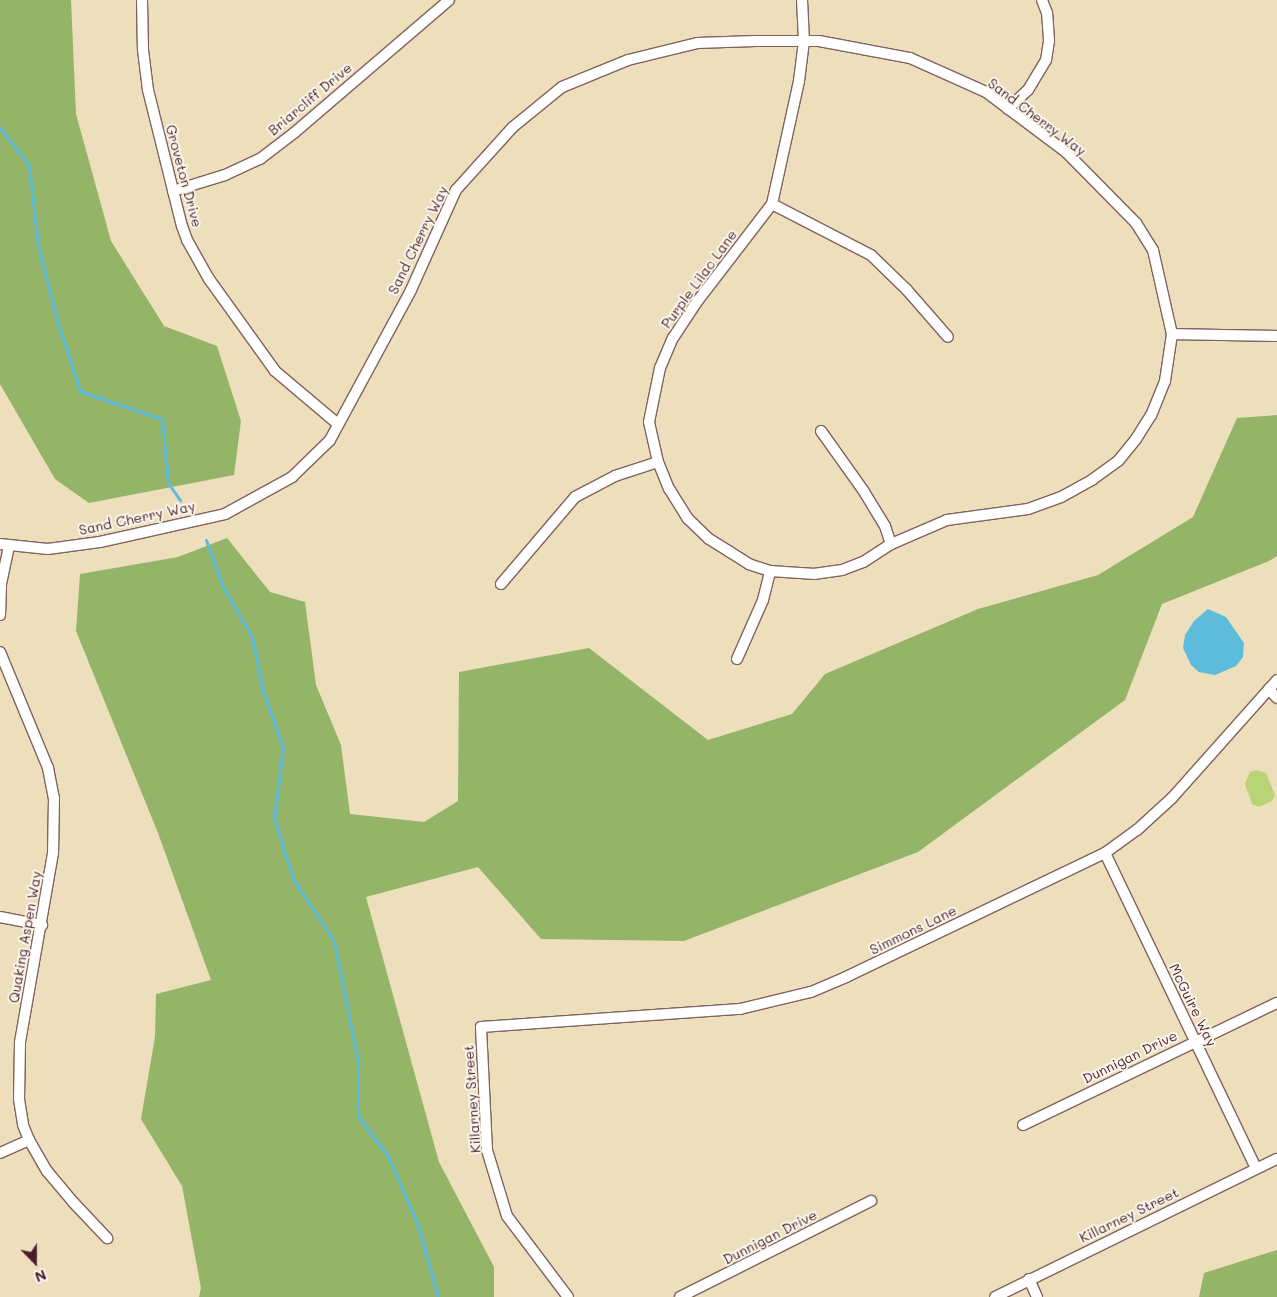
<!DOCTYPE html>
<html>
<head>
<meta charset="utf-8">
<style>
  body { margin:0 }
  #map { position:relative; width:1277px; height:1297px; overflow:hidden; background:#eddebc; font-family:Mali,sans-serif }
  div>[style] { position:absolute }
  .green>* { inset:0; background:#bbd377 }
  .forest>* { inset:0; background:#94b568 }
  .water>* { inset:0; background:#5dbcdb }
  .stream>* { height:3px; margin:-1.5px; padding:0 1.5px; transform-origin:1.5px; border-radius:1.5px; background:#5dbcdb }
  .roads { filter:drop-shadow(1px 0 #83625e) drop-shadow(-1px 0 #83625e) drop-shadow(0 1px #83625e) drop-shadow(0 -1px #83625e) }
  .street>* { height:10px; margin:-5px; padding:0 5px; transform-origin:5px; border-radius:5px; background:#fff }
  span { translate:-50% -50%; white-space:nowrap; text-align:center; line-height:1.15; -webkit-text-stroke:4px #fbf7ec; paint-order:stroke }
  .street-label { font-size:14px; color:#4a1f2b }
  .north { position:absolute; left:10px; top:1237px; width:50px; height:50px; -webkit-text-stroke:4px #fbf7ec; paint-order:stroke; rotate:158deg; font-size:14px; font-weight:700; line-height:20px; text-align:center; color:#4a1f2b }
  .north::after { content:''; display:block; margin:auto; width:18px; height:22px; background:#4a1f2b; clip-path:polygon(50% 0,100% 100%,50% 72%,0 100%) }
</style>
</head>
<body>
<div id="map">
  <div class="green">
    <div style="clip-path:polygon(1256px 770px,1266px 773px,1275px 795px,1272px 801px,1259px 807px,1252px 804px,1245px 784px,1250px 772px)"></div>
  </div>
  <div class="forest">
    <div style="clip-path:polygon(0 0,71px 0,76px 114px,111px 241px,164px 326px,217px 346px,241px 421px,234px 475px,89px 503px,55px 479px,0 384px)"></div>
    <div style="clip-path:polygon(1277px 415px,1277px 556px,1269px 561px,1162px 604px,1125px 700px,918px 852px,684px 941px,541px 939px,478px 867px,366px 897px,439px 1162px,494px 1267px,494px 1297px,199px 1297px,201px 1288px,182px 1186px,141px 1119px,155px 1037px,156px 994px,211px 980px,158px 833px,76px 631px,80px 574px,178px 557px,227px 538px,270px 592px,305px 602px,316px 685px,341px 745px,350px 814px,424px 822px,458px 801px,459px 672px,589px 648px,708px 740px,792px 714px,825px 674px,978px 609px,1098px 575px,1193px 517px,1237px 418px)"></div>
    <div style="clip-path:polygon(1277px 1250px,1277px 1297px,1199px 1297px,1204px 1273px)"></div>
  </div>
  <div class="water">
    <div style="clip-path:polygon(1208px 609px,1226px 617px,1244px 643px,1243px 657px,1236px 666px,1215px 675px,1199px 672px,1191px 665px,1183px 648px,1185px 635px,1194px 621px)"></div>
  </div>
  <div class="stream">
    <div style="left:0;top:128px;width:47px;rotate:51.9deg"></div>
    <div style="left:29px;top:165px;width:81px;rotate:83.6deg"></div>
    <div style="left:38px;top:245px;width:74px;rotate:76deg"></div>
    <div style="left:56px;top:317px;width:78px;rotate:72deg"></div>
    <div style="left:80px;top:391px;width:87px;rotate:18.9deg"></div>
    <div style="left:162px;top:419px;width:64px;rotate:84.6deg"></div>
    <div style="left:168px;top:483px;width:21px;rotate:55deg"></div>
    <div style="left:206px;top:540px;width:50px;rotate:70.1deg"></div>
    <div style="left:223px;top:587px;width:58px;rotate:59.9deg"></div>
    <div style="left:252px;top:637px;width:55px;rotate:78.5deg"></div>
    <div style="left:263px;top:691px;width:60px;rotate:70.7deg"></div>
    <div style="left:283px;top:748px;width:71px;rotate:97.3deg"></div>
    <div style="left:274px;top:818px;width:64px;rotate:72.7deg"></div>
    <div style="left:293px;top:879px;width:74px;rotate:56.5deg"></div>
    <div style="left:334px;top:941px;width:122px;rotate:78.7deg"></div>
    <div style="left:358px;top:1061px;width:55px;rotate:90deg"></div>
    <div style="left:358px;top:1116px;width:50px;rotate:53.1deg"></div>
    <div style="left:388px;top:1156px;width:75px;rotate:66.5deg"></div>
    <div style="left:418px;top:1225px;width:75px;rotate:74.5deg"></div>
  </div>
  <div class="roads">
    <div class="street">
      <div style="left:142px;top:0;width:50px;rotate:88.9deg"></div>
      <div style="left:143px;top:50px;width:40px;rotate:82.9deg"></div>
      <div style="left:148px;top:90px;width:140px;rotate:76deg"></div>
      <div style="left:182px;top:226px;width:15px;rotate:70deg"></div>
      <div style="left:187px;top:240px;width:45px;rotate:60.6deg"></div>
      <div style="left:209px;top:279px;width:113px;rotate:54.3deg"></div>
      <div style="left:275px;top:371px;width:82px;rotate:40.1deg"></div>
      <div style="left:1008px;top:109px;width:28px;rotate:-44deg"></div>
      <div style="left:1028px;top:90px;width:35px;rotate:-59deg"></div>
      <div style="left:1046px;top:60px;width:20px;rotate:-81deg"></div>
      <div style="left:1049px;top:40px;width:27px;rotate:-94deg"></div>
      <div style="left:1047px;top:13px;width:14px;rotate:-111deg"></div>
      <div style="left:173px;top:191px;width:54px;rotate:-17.1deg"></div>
      <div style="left:225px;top:175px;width:38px;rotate:-25deg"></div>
      <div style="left:260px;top:159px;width:43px;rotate:-37.4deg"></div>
      <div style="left:294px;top:133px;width:204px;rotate:-40.6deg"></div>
      <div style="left:772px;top:204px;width:111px;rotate:27.3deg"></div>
      <div style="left:871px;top:255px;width:50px;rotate:44.2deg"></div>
      <div style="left:907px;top:290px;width:62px;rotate:48.9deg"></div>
      <div style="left:1172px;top:334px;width:105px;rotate:1.1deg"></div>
      <div style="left:821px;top:431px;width:72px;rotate:54.6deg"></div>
      <div style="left:863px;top:490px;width:42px;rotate:58.6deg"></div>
      <div style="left:885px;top:526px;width:19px;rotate:72deg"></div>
      <div style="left:0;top:544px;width:48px;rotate:5.9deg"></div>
      <div style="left:48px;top:549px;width:52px;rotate:-7.7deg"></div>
      <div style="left:100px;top:542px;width:128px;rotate:-12.6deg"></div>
      <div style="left:225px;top:514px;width:77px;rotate:-28.9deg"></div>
      <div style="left:292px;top:477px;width:53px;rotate:-44.2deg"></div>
      <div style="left:330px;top:440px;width:170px;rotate:-61.6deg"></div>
      <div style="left:411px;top:290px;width:110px;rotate:-65.8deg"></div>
      <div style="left:456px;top:190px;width:85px;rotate:-47.9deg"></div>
      <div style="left:513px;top:127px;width:63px;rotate:-39.2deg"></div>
      <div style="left:562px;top:87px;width:71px;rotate:-22.2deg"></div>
      <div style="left:628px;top:60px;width:71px;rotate:-13.8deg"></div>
      <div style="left:697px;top:43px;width:58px;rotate:-2deg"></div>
      <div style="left:755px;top:41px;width:64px"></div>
      <div style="left:819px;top:41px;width:93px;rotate:10.6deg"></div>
      <div style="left:910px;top:58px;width:83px;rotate:24.1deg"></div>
      <div style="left:986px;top:92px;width:100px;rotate:36.9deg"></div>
      <div style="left:1066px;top:152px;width:100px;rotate:45.4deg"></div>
      <div style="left:1136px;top:223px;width:32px;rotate:58deg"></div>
      <div style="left:1153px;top:250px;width:86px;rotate:77.3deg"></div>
      <div style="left:1172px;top:334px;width:48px;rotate:98.5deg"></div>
      <div style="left:1165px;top:381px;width:37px;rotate:112deg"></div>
      <div style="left:1151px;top:415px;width:28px;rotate:122deg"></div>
      <div style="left:1136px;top:439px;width:28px;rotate:129deg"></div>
      <div style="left:1118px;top:461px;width:32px;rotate:144deg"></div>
      <div style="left:1092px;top:480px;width:35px;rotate:151deg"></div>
      <div style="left:1061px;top:497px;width:35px;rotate:160deg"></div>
      <div style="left:1028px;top:509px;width:82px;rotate:172.3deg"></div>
      <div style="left:947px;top:520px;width:61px;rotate:156.8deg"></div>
      <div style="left:891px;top:544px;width:33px;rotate:147deg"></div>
      <div style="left:863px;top:562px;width:22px;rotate:159deg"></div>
      <div style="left:842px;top:570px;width:27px;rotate:172deg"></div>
      <div style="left:815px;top:574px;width:45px;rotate:-176.2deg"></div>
      <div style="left:770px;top:571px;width:22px;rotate:-162deg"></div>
      <div style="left:749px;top:564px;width:22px;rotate:-148deg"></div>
      <div style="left:730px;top:552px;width:25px;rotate:-148deg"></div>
      <div style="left:709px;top:539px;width:29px;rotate:-136deg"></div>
      <div style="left:688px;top:519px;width:36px;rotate:-122deg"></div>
      <div style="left:669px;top:489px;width:29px;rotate:-112deg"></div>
      <div style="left:658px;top:462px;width:41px;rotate:-102.7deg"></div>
      <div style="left:649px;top:422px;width:55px;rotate:-78.5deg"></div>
      <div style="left:660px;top:368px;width:33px;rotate:-67deg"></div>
      <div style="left:673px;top:338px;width:42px;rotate:-56.7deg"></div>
      <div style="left:696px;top:303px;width:125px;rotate:-52.5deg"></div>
      <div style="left:772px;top:204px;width:126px;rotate:-77.6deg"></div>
      <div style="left:799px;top:81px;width:40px;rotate:-82.9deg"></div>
      <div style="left:804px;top:41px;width:41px;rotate:-92.8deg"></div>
      <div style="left:501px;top:584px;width:114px;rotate:-49.6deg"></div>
      <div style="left:575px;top:497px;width:45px;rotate:-27.7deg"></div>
      <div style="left:615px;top:476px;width:45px;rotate:-18deg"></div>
      <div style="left:0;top:615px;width:31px;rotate:-88deg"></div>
      <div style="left:1px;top:584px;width:38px;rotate:-78deg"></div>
      <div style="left:0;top:652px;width:126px;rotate:67.5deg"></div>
      <div style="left:48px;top:768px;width:31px;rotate:79deg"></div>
      <div style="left:54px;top:798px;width:55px;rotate:91deg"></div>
      <div style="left:53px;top:853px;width:193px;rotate:99.9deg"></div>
      <div style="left:20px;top:1043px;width:56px;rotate:91deg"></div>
      <div style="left:19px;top:1099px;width:26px;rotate:81deg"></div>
      <div style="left:23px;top:1125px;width:16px;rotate:68deg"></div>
      <div style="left:29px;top:1140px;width:36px;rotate:60deg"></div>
      <div style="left:47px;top:1171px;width:40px;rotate:50deg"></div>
      <div style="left:73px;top:1202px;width:50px;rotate:46.6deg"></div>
      <div style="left:737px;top:659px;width:64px;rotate:-66.2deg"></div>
      <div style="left:763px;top:600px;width:30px;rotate:-76deg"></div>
      <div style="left:1269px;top:689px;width:12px;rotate:48deg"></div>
      <div style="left:1105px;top:853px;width:349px;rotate:64.4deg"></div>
      <div style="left:0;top:917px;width:43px;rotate:10.8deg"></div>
      <div style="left:1023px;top:1125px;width:282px;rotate:-25.7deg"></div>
      <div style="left:0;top:1153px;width:32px;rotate:-24deg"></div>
      <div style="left:1029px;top:1279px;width:20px;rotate:66deg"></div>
      <div style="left:568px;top:1297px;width:101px;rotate:-127deg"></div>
      <div style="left:507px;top:1216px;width:69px;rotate:-106.9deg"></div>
      <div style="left:487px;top:1150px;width:123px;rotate:-92.8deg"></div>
      <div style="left:481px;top:1027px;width:260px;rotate:-4deg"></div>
      <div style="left:740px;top:1009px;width:73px;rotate:-13.5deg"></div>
      <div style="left:811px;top:992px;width:38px;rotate:-23deg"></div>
      <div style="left:846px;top:977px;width:287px;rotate:-25.6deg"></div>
      <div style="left:1105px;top:853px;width:39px;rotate:-36deg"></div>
      <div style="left:1137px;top:830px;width:47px;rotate:-42.4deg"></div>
      <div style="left:1172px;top:798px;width:158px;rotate:-48.3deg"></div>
      <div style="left:680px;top:1297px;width:214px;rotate:-26.7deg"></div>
      <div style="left:995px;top:1297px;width:314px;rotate:-26.1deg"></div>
    </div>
  </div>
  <div class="street-label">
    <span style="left:310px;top:99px;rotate:-40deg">Briarcliff Drive</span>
    <span style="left:1037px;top:117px;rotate:37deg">Sand Cherry Way</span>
    <span style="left:184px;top:176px;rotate:75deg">Groveton Drive</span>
    <span style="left:418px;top:240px;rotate:-64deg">Sand Cherry Way</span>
    <span style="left:699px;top:279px;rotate:-54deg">Purple Lilac Lane</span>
    <span style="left:137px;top:518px;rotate:-12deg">Sand Cherry Way</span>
    <span style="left:913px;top:930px;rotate:-26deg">Simmons Lane</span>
    <span style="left:25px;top:937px;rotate:-80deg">Quaking Aspen Way</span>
    <span style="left:1193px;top:1005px;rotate:64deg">McGuire Way</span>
    <span style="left:1130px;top:1057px;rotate:-26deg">Dunnigan Drive</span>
    <span style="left:472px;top:1099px;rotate:-94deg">Killarney Street</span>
    <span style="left:1129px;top:1215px;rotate:-26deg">Killarney Street</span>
    <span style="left:770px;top:1237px;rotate:-27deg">Dunnigan Drive</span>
  </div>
  <div class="north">N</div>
</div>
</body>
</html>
